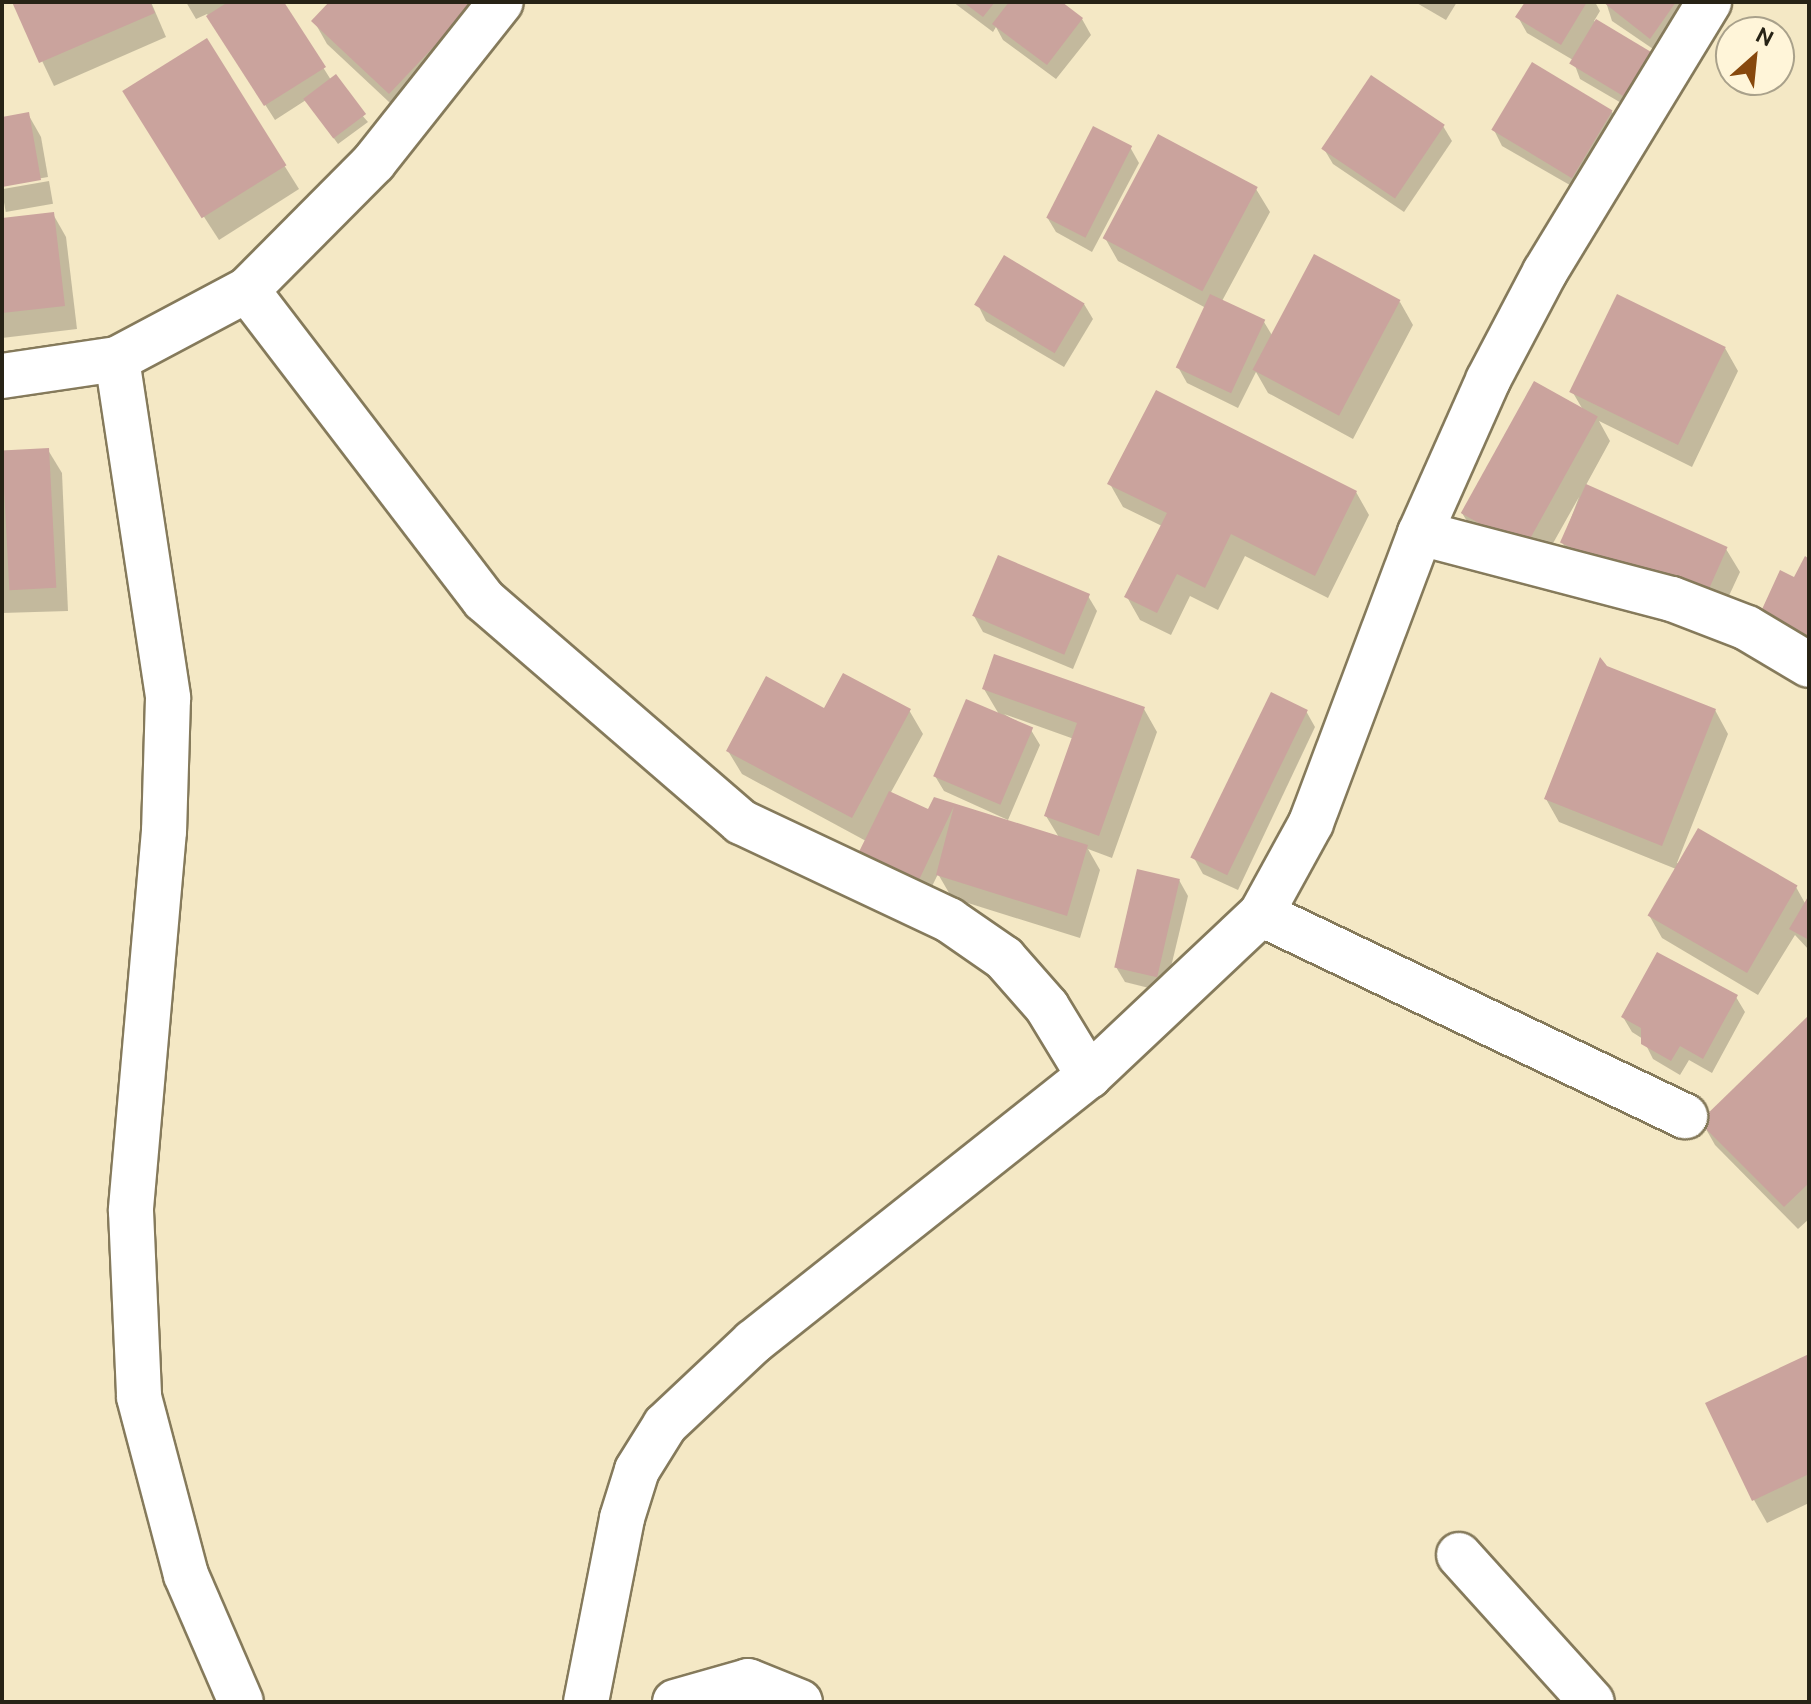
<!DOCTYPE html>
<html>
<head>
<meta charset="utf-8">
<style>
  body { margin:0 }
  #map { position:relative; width:1811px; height:1704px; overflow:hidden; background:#f4e8c5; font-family:Ubuntu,sans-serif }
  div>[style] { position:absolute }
  .shadow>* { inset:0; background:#0003; transform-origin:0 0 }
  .building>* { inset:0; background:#caa39d; transform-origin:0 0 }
  .roads { filter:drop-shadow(2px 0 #857a5b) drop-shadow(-2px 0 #857a5b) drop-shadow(0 2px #857a5b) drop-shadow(0 -2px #857a5b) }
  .minor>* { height:44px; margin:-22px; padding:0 22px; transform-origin:22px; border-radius:22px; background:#fff }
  span { translate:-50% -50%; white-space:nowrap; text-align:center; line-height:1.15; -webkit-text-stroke:6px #fff5d9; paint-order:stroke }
  .frame { position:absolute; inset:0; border:4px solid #272316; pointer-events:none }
  .north { position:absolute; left:1715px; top:16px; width:80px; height:80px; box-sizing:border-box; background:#fff5d9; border:2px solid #a9a18b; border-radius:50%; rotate:27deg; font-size:22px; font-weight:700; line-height:32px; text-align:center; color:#272316 }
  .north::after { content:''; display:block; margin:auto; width:28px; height:36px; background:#87480d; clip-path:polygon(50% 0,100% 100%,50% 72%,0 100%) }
</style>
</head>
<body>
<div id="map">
  <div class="shadow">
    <div style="clip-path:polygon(14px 2px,151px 2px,166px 37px,54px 86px)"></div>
    <div style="clip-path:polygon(186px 2px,282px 2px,331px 80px,368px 122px,338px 144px,306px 100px,275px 120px,207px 14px,196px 19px)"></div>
    <div style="clip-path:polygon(332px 2px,478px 2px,404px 116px,327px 44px,314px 21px)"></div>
    <div style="clip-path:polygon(953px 2px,1058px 2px,1082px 19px,1091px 35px,1056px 79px,1003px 40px,996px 27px,993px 32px)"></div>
    <div style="clip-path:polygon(1415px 2px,1457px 2px,1446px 20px)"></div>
    <div style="clip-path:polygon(1527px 2px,1595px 2px,1600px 11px,1594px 21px,1657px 58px,1642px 115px,1580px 79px,1573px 60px,1527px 33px,1518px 17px)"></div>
    <div style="clip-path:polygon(1606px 2px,1696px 2px,1659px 53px,1612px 21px)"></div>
    <div style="clip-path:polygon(206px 40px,299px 189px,219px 240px,138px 115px)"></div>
    <div style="clip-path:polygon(1612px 112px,1621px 127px,1582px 192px,1502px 146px,1494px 130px)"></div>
    <div style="clip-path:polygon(28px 114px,41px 137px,48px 177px,2px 185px,2px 119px)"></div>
    <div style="clip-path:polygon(1443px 126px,1452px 141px,1404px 212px,1333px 164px,1324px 149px)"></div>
    <div style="clip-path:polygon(1130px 147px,1139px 163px,1092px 252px,1056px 232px,1047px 217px)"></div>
    <div style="left:49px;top:181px;width:23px;height:48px;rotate:80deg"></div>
    <div style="clip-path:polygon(1256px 189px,1270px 212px,1222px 301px,1264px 322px,1273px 337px,1400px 302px,1413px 325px,1353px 439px,1268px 393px,1256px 372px,1238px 408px,1187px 383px,1178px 367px,1206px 308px,1118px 261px,1105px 238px)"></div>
    <div style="clip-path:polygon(53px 214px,66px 237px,77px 329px,2px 338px,2px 220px)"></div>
    <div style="clip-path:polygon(1084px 304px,1093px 319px,1064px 367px,986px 321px,978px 305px)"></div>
    <div style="clip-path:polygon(1725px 348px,1738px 371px,1692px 467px,1599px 421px,1610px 441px,1586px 485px,1726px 549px,1740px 572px,1714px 628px,1575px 566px,1562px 542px,1579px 497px,1538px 570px,1476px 536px,1462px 513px,1583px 410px,1572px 391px)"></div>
    <div style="clip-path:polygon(48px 450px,62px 473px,68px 611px,2px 613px,2px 451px)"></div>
    <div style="clip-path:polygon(1110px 484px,1356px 492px,1369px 515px,1328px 598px,1245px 556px,1218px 610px,1190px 596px,1171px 635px,1140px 620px,1127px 597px,1162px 526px,1123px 507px)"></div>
    <div style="clip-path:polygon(1088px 596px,1097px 611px,1073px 669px,983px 632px,974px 616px)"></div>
    <div style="clip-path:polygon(1606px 668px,1715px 710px,1728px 734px,1677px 863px,1796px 887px,1806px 905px,1809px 899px,1809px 950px,1795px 935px,1758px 995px,1662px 938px,1649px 915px,1676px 869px,1559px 822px,1546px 799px)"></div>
    <div style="clip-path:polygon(984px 689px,1144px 709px,1157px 732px,1112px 858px,1088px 849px,1100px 870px,1080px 938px,952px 898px,938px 874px,919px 913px,866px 841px,742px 774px,728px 751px,825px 710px,909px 710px,923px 734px,890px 794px,929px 812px,935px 799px,1060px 839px,1046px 816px,1074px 739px,1004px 714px,1031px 730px,1040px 745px,1008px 820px,944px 791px,935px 776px,1000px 716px)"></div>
    <div style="clip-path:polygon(1306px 711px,1315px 727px,1238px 890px,1203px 874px,1194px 858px)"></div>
    <div style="clip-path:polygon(1179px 880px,1188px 896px,1165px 992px,1125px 982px,1116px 967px)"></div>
    <div style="clip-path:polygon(1736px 997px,1745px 1012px,1712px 1073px,1689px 1060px,1680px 1075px,1653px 1059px,1643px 1039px,1632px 1032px,1623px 1017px)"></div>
    <div style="clip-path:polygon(1809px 1017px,1809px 1219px,1798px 1229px,1715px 1145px,1702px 1122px)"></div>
    <div style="clip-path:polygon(1809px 1357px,1809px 1503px,1767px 1523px,1754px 1500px)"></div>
  </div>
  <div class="building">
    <div style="clip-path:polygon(12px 2px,150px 2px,155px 13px,39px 63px)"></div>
    <div style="clip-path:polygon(228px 2px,284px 2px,326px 67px,264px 106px,206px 16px)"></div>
    <div style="clip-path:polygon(329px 2px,476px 2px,389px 94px,311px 21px)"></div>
    <div style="clip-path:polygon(963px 2px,995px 2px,983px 17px)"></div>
    <div style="clip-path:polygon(1009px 2px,1062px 2px,1083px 18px,1047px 65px,992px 24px)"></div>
    <div style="clip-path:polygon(1525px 2px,1587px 2px,1561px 45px,1515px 17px)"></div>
    <div style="clip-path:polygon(1603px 2px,1676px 2px,1650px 39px)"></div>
    <div style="left:1596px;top:19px;width:74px;height:52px;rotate:31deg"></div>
    <div style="left:207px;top:38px;width:150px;height:100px;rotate:58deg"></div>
    <div style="left:1532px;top:62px;width:94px;height:79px;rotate:31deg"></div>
    <div style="left:336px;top:74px;width:50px;height:41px;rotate:53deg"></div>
    <div style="left:1371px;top:75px;width:89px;height:89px;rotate:34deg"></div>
    <div style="clip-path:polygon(29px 112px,41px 180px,2px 187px,2px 117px)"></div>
    <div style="left:1093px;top:126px;width:44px;height:103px;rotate:27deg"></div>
    <div style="left:1158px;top:134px;width:113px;height:118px;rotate:28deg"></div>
    <div style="clip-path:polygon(54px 212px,65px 306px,2px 313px,2px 218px)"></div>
    <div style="left:1314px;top:254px;width:98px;height:131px;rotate:28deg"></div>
    <div style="left:1004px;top:255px;width:94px;height:58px;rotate:31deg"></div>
    <div style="left:1210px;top:294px;width:61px;height:81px;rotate:25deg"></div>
    <div style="left:1617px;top:294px;width:121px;height:109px;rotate:26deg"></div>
    <div style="left:1534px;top:381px;width:73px;height:151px;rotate:29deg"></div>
    <div style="clip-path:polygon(1156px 390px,1357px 491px,1315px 576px,1231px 534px,1205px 588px,1177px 574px,1157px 613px,1124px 597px,1167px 513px,1107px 484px)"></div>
    <div style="left:49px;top:448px;width:140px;height:47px;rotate:87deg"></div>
    <div style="left:1586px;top:484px;width:155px;height:64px;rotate:24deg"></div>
    <div style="left:998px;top:555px;width:100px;height:66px;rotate:23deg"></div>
    <div style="clip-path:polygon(1805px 556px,1809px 559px,1809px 645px,1758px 618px,1780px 570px,1794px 577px)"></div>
    <div style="clip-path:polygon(994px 654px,1145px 707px,1099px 836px,1044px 816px,1077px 723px,982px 689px)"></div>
    <div style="clip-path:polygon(1600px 657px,1607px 666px,1716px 709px,1662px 846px,1544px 799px)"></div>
    <div style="clip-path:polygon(843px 673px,911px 709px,852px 818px,726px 751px,766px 676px,824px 708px)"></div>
    <div style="left:1271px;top:692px;width:41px;height:184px;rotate:26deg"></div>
    <div style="left:966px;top:699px;width:73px;height:84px;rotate:23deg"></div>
    <div style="clip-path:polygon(889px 791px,928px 809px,934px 797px,1088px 845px,1067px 916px,936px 875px,954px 806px,910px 899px,850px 870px)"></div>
    <div style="left:1698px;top:828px;width:115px;height:101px;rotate:30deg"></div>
    <div style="left:1137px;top:869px;width:44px;height:101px;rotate:13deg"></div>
    <div style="clip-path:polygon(1809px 895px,1809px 940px,1789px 929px)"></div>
    <div style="clip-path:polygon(1657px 952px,1738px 995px,1703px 1059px,1680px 1046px,1671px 1061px,1641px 1044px,1641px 1028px,1621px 1017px)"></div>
    <div style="clip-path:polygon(1809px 1015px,1809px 1183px,1784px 1207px,1699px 1122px)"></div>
    <div style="clip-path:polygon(1809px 1354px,1809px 1474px,1752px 1501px,1705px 1403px)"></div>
  </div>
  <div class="roads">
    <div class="minor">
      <div style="left:247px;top:290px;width:390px;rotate:52.6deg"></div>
      <div style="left:484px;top:600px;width:340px;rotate:40.8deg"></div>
      <div style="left:741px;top:822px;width:230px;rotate:25.2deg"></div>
      <div style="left:949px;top:920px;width:67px;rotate:34.6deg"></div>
      <div style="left:1004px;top:958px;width:65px;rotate:48.7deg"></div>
      <div style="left:1047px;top:1007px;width:81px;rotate:58.7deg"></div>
      <div style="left:117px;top:359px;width:343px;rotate:81.4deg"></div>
      <div style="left:168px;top:698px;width:133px;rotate:91.7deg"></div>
      <div style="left:164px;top:831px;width:381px;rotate:95deg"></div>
      <div style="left:131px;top:1211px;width:186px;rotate:87.5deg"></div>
      <div style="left:139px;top:1397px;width:184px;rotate:75.2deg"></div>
      <div style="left:186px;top:1575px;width:138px;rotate:66.6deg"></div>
      <div style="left:2px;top:376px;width:116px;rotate:-8.4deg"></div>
      <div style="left:117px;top:359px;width:147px;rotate:-28deg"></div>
      <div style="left:247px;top:290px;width:180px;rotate:-45.2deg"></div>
      <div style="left:374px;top:162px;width:204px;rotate:-51.6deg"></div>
      <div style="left:1420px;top:533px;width:260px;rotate:14.7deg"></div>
      <div style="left:1672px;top:599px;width:80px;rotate:21.1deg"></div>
      <div style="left:1747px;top:628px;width:72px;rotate:30.8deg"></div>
      <div style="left:1261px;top:914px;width:470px;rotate:25.5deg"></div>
      <div style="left:1459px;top:1555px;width:198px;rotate:47.9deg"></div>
      <div style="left:586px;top:1702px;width:187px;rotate:-78.9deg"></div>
      <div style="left:622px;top:1518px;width:50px;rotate:-72.6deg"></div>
      <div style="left:637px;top:1470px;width:53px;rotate:-58.1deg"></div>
      <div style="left:665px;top:1425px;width:121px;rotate:-43.3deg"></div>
      <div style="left:753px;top:1342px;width:429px;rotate:-38.4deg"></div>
      <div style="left:1089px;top:1076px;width:236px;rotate:-43.3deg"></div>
      <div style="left:1261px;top:914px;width:104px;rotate:-61.2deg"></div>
      <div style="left:1311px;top:823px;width:310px;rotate:-69.4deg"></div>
      <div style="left:1420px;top:533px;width:167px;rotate:-66deg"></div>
      <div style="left:1488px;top:380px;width:122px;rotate:-62.2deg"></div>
      <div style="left:1545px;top:272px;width:316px;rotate:-58.7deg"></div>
      <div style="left:675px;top:1702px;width:76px;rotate:-16deg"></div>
      <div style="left:748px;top:1681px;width:56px;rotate:22deg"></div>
    </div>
  </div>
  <div class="frame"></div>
  <div class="north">N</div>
</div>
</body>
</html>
